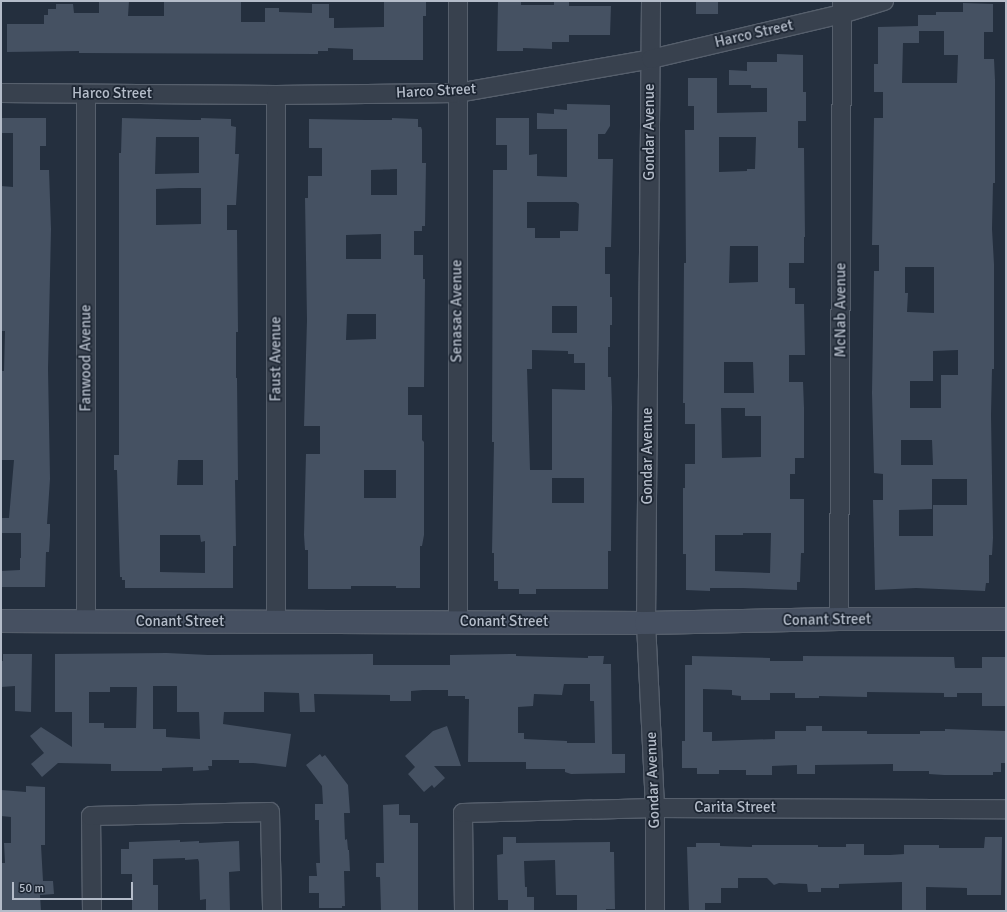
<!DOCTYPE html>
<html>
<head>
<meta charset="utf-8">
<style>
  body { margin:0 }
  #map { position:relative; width:1007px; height:912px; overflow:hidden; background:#242f3e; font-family:Signika,sans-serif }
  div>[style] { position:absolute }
  .building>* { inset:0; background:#455162; transform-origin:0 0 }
  .roads { filter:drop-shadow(1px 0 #565f6c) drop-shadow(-1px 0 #565f6c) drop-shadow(0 1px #565f6c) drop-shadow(0 -1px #565f6c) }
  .street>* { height:18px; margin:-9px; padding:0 9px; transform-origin:9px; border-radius:9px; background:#38414e }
  .secondary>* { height:22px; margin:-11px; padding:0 11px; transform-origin:11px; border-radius:11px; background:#465061 }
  span { translate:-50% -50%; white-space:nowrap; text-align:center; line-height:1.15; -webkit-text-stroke:3.5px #1d2633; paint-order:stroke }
  .street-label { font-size:15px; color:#b4bcc9 }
  .frame { position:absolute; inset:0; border:2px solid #b4bcc9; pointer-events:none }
  .scale { position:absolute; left:12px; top:882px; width:121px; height:18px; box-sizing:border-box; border:2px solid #b4bcc9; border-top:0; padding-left:5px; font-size:12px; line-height:14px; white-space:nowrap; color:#b4bcc9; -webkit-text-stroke:3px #1d2633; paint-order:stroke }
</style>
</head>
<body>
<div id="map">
  <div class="building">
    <div style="clip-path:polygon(99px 1px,129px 1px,128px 16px,164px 16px,164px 1px,241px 1px,241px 22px,265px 22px,265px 8px,279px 8px,279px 12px,312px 13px,312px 4px,329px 4px,329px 18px,334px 18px,334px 28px,384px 27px,384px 1px,426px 1px,426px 16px,423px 16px,423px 60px,353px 60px,353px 49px,328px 48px,328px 51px,318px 51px,318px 54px,79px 53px,79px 51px,7px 52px,7px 24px,44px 24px,44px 15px,48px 15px,48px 9px,56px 9px,56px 4px,73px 4px,74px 13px,99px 13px)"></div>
    <div style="clip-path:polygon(498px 1px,521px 1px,521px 5px,554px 5px,554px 1px,569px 1px,569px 6px,611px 6px,610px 35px,569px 35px,569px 42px,552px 42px,552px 49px,523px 48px,523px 51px,497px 51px)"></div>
    <div style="left:696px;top:1px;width:22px;height:13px"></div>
    <div style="clip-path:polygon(evenodd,963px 3px,993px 4px,993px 32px,984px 32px,984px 59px,994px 59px,995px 80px,995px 183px,993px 183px,992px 229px,994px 264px,994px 369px,992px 369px,991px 415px,993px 538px,992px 555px,989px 555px,989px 583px,986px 583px,985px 591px,916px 588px,875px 590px,873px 500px,883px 500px,883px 474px,874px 473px,872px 393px,874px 271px,879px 271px,879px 245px,872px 245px,874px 118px,883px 118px,883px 92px,874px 92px,874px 64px,878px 64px,878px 27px,918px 26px,918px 15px,936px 15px,936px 12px,963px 12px,963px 3px,919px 31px,944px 31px,944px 55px,958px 55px,957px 83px,902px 83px,903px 43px,919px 43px,919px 31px,963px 3px,905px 267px,934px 267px,934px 313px,907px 312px,908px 293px,905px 293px,905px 267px,963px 3px,958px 350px,958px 375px,941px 375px,941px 408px,910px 408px,910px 381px,933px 381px,933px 351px,958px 350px,963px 3px,901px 440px,932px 440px,933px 465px,901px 465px,901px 440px,963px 3px,932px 479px,967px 479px,967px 505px,933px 505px,933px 536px,899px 536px,899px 510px,932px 509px,932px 479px)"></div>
    <div style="clip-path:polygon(evenodd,777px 54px,803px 55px,803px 92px,806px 92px,806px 121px,798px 121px,798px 148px,804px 148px,805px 237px,804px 237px,804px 263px,789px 263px,789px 288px,795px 288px,795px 304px,804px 304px,805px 355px,789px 355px,789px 382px,803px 382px,804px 408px,804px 458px,795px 458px,795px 474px,790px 474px,790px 499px,804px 499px,804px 553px,801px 553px,800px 582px,797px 582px,797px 590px,743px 588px,710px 588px,710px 591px,686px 590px,686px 554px,683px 554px,683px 488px,685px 488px,685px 464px,695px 464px,695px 424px,685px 424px,685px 403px,683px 403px,684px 263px,686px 263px,685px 130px,694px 130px,694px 106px,688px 106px,688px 78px,717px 78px,717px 113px,767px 112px,767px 88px,751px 88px,751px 85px,729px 85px,729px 70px,747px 71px,747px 62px,777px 62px,777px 54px,719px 137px,756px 137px,755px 169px,747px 169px,747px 171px,719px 172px,719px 137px,777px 54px,730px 246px,758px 246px,758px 282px,729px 283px,730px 246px,777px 54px,724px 362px,753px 362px,754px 393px,724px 393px,724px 362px,777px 54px,721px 408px,745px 408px,745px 416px,761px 416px,761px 457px,722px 458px,721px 408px,777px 54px,743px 533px,771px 533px,770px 573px,715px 571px,715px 535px,743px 535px,743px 533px)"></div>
    <div style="clip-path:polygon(evenodd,567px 104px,610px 105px,610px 126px,605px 134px,598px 134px,598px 159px,613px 159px,611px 247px,605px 247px,605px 274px,610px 274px,610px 297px,612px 297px,612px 325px,610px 325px,610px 347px,608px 347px,608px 377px,611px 377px,612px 407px,611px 551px,608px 551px,608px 589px,536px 589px,536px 594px,519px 594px,519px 589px,498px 589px,498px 581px,494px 581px,494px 553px,492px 553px,494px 442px,492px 442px,493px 170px,507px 170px,507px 145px,496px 145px,496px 118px,529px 118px,529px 155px,537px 154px,537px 176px,567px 177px,567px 129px,537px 129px,537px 113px,554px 114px,554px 109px,567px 110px,567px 104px,527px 202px,576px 202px,579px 204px,578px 231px,560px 231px,560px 238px,535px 238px,535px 228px,527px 228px,527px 202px,567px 104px,552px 306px,577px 306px,577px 333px,552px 333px,552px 306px,567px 104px,532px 350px,568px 351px,568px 354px,574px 354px,574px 363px,585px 363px,585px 390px,552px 389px,552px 478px,584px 478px,584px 503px,552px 503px,552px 470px,530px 470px,527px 369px,532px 369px,532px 350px)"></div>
    <div style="clip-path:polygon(1px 118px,46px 118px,46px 146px,40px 146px,40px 170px,49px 170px,51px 229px,48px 369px,50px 479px,47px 524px,50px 524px,50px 536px,49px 552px,46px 552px,45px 587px,1px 587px,1px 571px,20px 570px,20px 558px,21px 558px,21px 533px,1px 533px,1px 518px,9px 518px,14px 460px,1px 460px,1px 371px,4px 371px,5px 331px,1px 331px,1px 186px,13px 187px,13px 133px,1px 133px)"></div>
    <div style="clip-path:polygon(evenodd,122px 118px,193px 120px,201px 120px,201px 118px,231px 119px,231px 126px,236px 127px,235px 154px,239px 154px,236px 205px,227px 205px,227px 230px,237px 230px,238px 332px,236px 332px,236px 378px,237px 378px,238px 480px,235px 480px,236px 546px,233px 546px,233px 588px,125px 588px,125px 580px,122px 580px,122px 577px,120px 577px,117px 470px,114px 470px,114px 455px,119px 455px,119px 153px,121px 153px,122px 118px,156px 137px,199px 137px,199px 173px,155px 174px,156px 137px,122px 118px,179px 188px,201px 188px,201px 224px,156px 225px,156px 189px,179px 188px,122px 118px,178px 460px,203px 460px,203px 485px,177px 485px,178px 460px,122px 118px,160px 535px,200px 535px,201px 542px,205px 541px,205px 573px,160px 572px,160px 535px)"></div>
    <div style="clip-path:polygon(evenodd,392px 118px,418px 119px,418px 127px,421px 127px,422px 130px,422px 163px,426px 163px,425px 226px,422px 226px,422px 231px,414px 231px,414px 255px,423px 255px,423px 279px,425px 279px,424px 387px,408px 387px,408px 415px,422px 415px,422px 440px,424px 442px,424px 535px,422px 546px,420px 546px,420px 588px,396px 588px,396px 586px,351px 586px,351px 589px,308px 589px,308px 550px,305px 550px,304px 535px,306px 454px,320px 454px,320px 426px,304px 426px,307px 320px,305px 198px,308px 198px,308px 176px,322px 176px,322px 148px,309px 148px,309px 119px,366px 120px,392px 120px,392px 118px,397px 169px,397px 195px,371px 195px,371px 170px,397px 169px,392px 118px,381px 234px,381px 259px,346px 259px,346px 235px,381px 234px,392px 118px,347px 314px,376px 314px,376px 339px,346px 340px,347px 314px,392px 118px,364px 470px,396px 470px,396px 498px,364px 498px,364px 470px)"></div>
    <div style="clip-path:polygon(evenodd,167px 653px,208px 655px,373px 654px,373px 665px,450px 665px,450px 655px,516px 654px,516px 656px,588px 658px,588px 656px,604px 656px,603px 664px,611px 664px,612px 754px,625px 754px,625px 773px,571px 774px,565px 772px,565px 769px,526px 769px,526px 762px,468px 762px,469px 699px,465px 699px,465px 696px,448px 696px,448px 690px,423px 690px,411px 691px,411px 701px,390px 701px,390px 695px,314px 694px,315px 712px,300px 712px,299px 693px,264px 692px,264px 712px,224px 712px,223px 724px,291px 734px,286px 767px,253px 763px,239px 763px,239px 760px,212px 760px,212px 766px,208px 766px,209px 770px,193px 771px,193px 767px,162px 768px,162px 771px,111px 771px,111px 764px,58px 763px,42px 777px,31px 764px,44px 753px,30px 736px,41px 727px,72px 747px,72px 712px,55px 712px,55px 654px,167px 653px,564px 684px,590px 684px,590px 701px,594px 701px,595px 743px,567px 743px,567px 741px,524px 739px,524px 733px,518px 733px,518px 707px,533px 706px,534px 694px,562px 695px,564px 684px,167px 653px,153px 686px,177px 686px,177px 712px,199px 712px,200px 739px,166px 737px,166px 729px,153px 729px,153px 686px,167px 653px,110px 687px,137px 687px,136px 728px,104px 728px,104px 723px,89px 723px,89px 692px,110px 692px,110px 687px)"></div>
    <div style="clip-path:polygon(3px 654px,32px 654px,31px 712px,15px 711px,15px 686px,1px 687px,1px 661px,3px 661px)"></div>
    <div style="clip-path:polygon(692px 656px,770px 658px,770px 661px,803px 661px,803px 656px,954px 657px,955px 668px,982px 668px,982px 657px,1006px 657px,1006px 706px,982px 706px,982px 693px,957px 693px,957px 697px,944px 697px,944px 693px,867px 692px,867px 697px,819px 696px,819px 698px,795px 698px,795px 693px,770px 693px,770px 700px,741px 700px,741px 696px,732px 695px,732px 690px,703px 689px,703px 732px,712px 732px,712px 741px,775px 739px,775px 731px,806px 731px,806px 726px,822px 726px,822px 731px,867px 731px,867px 734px,920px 734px,920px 731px,945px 731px,945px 729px,1006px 731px,1006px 763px,1001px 763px,1001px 772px,993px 772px,993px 775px,944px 775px,929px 774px,929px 771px,893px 771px,893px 764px,815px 765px,815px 774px,797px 774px,797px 765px,772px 766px,772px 775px,746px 775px,746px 770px,719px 770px,719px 774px,697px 774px,697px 768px,682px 768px,682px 741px,685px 741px,685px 665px,692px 665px)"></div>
    <div style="clip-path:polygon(447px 726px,461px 766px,434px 766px,445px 778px,434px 788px,432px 785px,424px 792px,408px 774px,415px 767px,405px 756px,433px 731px)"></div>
    <div style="clip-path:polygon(320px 754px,322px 757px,325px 755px,348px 785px,350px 813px,344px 813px,345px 840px,347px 839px,348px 850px,349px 850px,350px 871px,344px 871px,345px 906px,342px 906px,342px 908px,319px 908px,319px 893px,309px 893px,309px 876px,317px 876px,316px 863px,320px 863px,319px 829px,319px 820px,315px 820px,315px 804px,323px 804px,322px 786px,306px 765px)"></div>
    <div style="clip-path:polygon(26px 786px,45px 787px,45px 845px,41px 845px,43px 881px,53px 881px,54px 894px,40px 895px,41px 911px,2px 911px,1px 863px,5px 863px,4px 843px,11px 843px,11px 817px,1px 816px,1px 790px,26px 792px)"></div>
    <div style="clip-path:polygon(399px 804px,399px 815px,410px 815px,410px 823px,418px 823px,418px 911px,381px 911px,380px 877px,376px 877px,376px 863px,384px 863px,383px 805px)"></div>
    <div style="clip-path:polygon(503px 837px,516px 837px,516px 843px,610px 842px,610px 852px,614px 852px,615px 909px,606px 909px,606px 911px,577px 911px,577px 895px,556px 895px,555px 860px,524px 861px,525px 887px,527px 887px,527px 897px,534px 897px,534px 911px,508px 911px,508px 900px,498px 900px,497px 855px,503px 854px)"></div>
    <div style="clip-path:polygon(985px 837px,1002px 837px,1001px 895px,967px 895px,967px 888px,926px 887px,926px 911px,902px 911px,902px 882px,839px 884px,839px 888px,821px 888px,821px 892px,808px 892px,807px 884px,779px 883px,774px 885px,767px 878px,738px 878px,738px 888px,721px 888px,721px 903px,705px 903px,705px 911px,689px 911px,687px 847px,696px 847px,696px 843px,720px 843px,720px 846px,752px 847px,752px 845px,818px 845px,818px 847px,846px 847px,846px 844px,864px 844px,864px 855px,890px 855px,904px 854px,904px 845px,939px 845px,939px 848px,984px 848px)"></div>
    <div style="clip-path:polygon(180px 840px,180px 842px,199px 841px,199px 843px,239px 841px,240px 871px,229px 872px,230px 911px,206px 911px,206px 899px,200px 900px,199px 862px,198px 859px,185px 860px,185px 858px,153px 859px,153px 885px,158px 885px,158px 911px,132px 911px,132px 874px,121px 874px,121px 849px,129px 849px,129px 842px)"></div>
  </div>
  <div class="roads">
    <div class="street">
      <div style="left:458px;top:1px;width:621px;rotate:90deg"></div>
      <div style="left:651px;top:1px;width:622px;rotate:90.46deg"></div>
      <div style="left:646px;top:623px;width:185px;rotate:87.2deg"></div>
      <div style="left:655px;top:808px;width:103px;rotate:90deg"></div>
      <div style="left:1px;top:93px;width:275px;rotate:0.4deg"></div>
      <div style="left:276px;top:95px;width:181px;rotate:-0.6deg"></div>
      <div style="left:457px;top:93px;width:197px;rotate:-9.9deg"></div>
      <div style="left:651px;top:59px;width:196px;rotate:-13.3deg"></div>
      <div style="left:842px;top:14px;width:44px;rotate:-17.2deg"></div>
      <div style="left:276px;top:95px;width:527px;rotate:90deg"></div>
      <div style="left:839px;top:619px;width:617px;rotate:-89.72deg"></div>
      <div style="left:86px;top:621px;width:527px;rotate:-90deg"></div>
      <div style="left:92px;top:911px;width:95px;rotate:-90.6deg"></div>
      <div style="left:91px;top:816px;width:179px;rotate:-1.3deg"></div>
      <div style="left:270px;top:812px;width:99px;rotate:88.8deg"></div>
      <div style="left:464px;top:911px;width:98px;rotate:-90.6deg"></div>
      <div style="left:463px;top:813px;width:192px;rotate:-1.5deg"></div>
      <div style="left:655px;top:808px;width:351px;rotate:0.2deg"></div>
    </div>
    <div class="secondary">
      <div style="left:1px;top:621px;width:645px;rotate:0.18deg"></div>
      <div style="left:646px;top:623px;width:193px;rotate:-1.2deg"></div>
      <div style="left:839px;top:619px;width:167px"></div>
    </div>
  </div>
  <div class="street-label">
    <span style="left:754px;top:34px;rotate:-13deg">Harco Street</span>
    <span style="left:436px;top:91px;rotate:-3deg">Harco Street</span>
    <span style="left:112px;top:94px">Harco Street</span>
    <span style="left:650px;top:132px;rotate:-90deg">Gondar Avenue</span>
    <span style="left:841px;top:310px;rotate:-90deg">McNab Avenue</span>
    <span style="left:457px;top:311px;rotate:-90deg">Senasac Avenue</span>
    <span style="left:86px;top:358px;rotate:-90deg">Fanwood Avenue</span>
    <span style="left:276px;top:359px;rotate:-90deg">Faust Avenue</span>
    <span style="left:648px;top:456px;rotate:-90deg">Gondar Avenue</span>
    <span style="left:827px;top:620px;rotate:-1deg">Conant Street</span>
    <span style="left:180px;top:622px">Conant Street</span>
    <span style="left:504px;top:622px">Conant Street</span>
    <span style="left:653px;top:780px;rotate:-92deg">Gondar Avenue</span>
    <span style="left:735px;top:808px">Carita Street</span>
  </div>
  <div class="frame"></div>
  <div class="scale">50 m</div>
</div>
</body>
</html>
